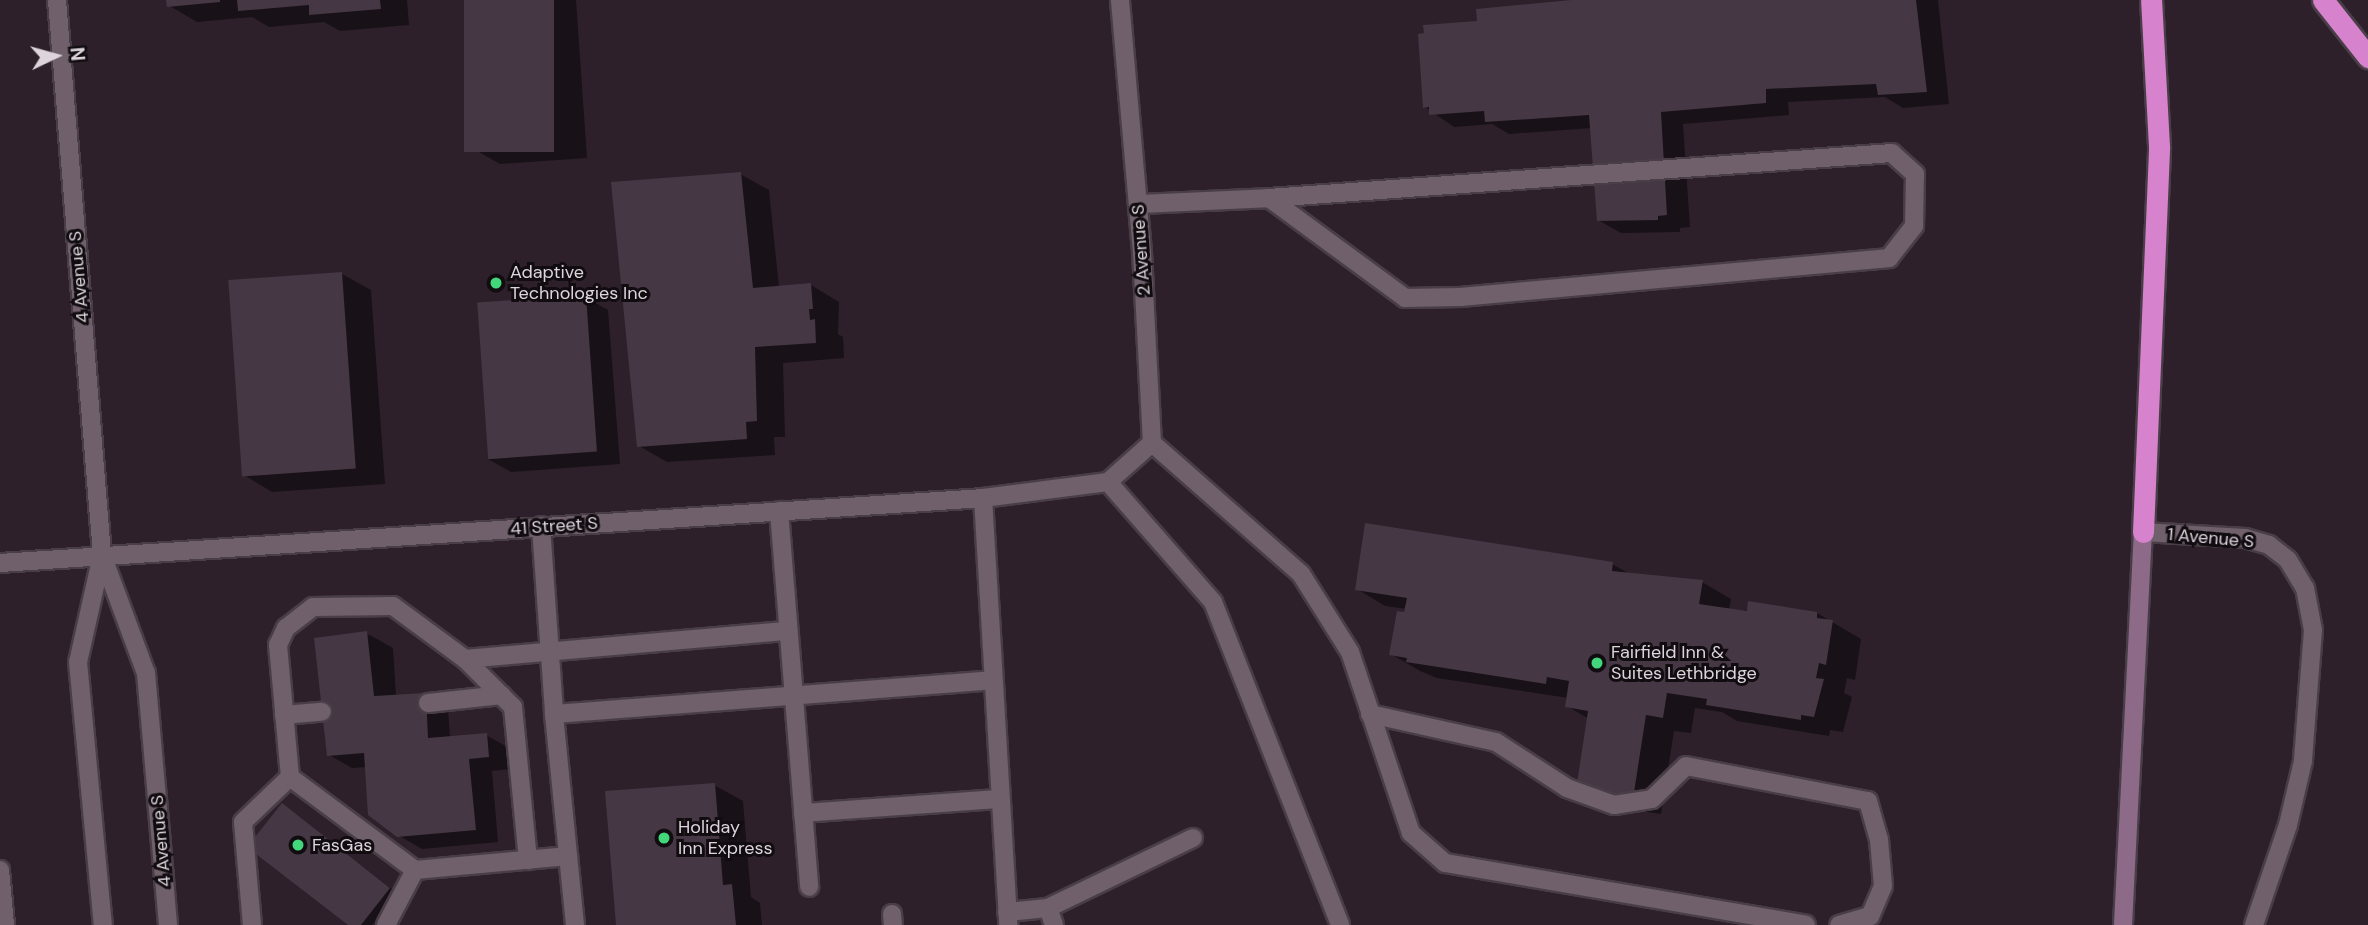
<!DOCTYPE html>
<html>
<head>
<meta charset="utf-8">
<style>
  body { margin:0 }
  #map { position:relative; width:2368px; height:925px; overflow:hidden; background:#2d202b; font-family:"DM Sans",sans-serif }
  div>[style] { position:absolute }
  .shadow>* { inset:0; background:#0007 }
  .building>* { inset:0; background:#453743; transform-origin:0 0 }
  .roads { filter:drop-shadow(2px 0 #493e47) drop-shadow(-2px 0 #493e47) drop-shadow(0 2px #493e47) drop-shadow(0 -2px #493e47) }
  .lane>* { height:18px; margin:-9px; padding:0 9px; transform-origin:9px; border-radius:9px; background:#6f606c }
  .street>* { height:18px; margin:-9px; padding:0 9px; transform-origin:9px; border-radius:9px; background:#6f606c }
  .secondary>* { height:18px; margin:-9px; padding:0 9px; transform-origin:9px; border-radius:9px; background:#8e6a89 }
  .highway>* { height:21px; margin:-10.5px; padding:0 10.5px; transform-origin:10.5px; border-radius:10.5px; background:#d782cc }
  .dots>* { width:19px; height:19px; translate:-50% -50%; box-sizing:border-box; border:4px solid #110c10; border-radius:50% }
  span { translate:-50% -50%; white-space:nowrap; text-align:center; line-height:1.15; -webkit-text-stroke:6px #110c10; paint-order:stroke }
  .street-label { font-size:18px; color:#ddd4dc }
  .poi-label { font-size:18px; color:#ddd4dc }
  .left { translate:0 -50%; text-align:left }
  .north { position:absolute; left:21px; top:21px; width:70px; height:70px; -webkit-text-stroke:5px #110c10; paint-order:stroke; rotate:85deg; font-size:19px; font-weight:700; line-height:28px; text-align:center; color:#ddd4dc }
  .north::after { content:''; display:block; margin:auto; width:24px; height:32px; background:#ddd4dc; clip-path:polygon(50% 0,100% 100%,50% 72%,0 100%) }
</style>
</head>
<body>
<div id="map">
  <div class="shadow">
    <div style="clip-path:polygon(168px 0,407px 0,409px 25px,340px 31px,324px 22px,269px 27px,252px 17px,197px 22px,168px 5px)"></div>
    <div style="clip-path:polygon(466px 0,576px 0,587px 158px,500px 164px,477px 151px)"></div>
    <div style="clip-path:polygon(1573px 0,1938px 0,1949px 104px,1903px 108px,1885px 97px,1788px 102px,1789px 115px,1683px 124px,1690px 227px,1680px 228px,1680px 232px,1621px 233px,1598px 220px,1592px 128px,1509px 134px,1492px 124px,1454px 127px,1425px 107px,1479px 23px)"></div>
    <div style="clip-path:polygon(740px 174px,769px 190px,779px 287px,811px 285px,839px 302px,838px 334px,843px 337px,844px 358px,783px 363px,785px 437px,774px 437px,775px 455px,667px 462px,639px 446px)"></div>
    <div style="clip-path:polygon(342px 274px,371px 290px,385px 484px,272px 492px,244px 475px)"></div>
    <div style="clip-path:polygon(585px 297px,608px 310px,620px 464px,511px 472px,488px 459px)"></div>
    <div style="clip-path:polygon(1612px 564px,1630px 574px,1702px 582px,1731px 599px,1729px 610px,1817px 613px,1861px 639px,1855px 680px,1847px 678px,1844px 693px,1852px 697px,1843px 732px,1830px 730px,1829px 736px,1737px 721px,1722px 712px,1695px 708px,1691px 733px,1674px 731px,1661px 814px,1606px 806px,1589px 719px,1567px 706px,1568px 698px,1437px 678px,1420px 671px,1391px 654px,1407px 609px,1385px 606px,1357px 589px)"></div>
    <div style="clip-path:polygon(370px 635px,393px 648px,396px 696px,448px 708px,450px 738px,486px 735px,509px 748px,511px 769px,492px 771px,498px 842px,422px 849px,398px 835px,367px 767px,352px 768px,329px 755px,315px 639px)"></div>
    <div style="clip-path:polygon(714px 785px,743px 801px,751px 897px,760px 903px,762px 925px,618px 925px)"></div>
    <div style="clip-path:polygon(290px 810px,397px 893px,372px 925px,351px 925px)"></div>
  </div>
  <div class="building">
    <div style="clip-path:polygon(166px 0,220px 0,220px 2px,167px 7px)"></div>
    <div style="clip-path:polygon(237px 0,380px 0,381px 9px,309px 15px,309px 5px,238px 11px)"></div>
    <div style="left:464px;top:0;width:90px;height:152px"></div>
    <div style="clip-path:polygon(1571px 0,1916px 0,1927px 92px,1878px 95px,1876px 84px,1766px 89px,1766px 103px,1661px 112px,1667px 215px,1658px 216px,1658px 220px,1597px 221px,1589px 115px,1485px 122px,1484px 111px,1429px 115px,1429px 107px,1423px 108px,1418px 34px,1424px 33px,1423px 25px,1477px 21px,1476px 9px)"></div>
    <div style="clip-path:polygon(741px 172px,753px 288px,811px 283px,813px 309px,809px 309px,810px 320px,815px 319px,816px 343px,755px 347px,757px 421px,746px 422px,747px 439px,637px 447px,611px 182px)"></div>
    <div style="left:342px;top:272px;width:197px;height:114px;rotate:86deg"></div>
    <div style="left:586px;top:295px;width:157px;height:109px;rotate:86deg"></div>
    <div style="clip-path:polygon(1365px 523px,1613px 562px,1612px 571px,1703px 580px,1699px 604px,1747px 611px,1748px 601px,1817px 612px,1817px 618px,1833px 620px,1826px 665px,1819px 663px,1816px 678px,1824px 679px,1814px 717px,1801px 715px,1801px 720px,1706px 705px,1707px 699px,1667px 693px,1663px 718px,1646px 715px,1633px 799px,1576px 790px,1588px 711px,1565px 707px,1569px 681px,1547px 677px,1546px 684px,1406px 662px,1407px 658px,1389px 655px,1397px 611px,1404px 612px,1407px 598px,1355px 590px)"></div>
    <div style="clip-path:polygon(367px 631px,374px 696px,426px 693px,428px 738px,487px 733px,489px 757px,469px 759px,476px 830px,397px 837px,368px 815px,364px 753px,327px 756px,314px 638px)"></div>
    <div style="clip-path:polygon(715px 783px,723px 885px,732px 884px,736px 925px,616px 925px,605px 791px)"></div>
    <div style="clip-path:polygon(282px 803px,390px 888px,361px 925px,348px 925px,247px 847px)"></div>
  </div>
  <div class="roads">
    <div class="lane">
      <div style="left:1138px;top:204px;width:131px;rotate:-2.6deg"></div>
      <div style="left:1269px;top:198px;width:169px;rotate:36.3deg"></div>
      <div style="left:1405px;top:298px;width:56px;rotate:-1deg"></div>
      <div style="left:1461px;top:297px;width:430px;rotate:-5.2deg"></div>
      <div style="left:1889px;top:258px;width:41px;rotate:-52deg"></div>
      <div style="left:1914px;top:226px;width:52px;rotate:-88.9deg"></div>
      <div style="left:1915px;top:174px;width:31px;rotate:-138deg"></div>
      <div style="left:1892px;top:153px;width:625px;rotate:175.87deg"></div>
      <div style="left:1152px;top:443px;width:198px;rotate:41.3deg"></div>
      <div style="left:1301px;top:574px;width:92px;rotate:57.9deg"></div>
      <div style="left:1350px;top:652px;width:191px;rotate:71.4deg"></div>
      <div style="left:1411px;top:833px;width:45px;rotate:41.4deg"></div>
      <div style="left:1445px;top:863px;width:366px;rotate:9.7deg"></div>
      <div style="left:1108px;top:482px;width:159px;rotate:48.8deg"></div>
      <div style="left:1213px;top:602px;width:347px;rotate:68.5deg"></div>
      <div style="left:983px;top:498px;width:428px;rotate:86.6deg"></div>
      <div style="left:779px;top:511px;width:377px;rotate:85.4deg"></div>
      <div style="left:541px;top:526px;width:188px;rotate:86deg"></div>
      <div style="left:465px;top:659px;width:68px;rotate:45deg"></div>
      <div style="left:513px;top:707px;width:154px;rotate:84.4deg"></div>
      <div style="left:428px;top:703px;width:74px;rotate:-6.2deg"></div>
      <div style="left:1370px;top:714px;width:129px;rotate:12.5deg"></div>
      <div style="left:1496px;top:742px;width:85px;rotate:32.9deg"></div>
      <div style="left:1567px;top:788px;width:50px;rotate:19.9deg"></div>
      <div style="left:1614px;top:805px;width:38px;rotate:-9deg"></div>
      <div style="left:1652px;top:799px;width:47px;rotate:-44.1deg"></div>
      <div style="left:1686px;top:766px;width:185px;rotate:10.9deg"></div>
      <div style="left:1868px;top:801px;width:41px;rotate:74.2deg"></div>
      <div style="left:1879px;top:840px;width:46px;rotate:85deg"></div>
      <div style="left:1883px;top:886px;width:33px;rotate:113deg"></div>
      <div style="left:1870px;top:916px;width:32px;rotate:164deg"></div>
      <div style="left:284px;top:715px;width:38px;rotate:-5deg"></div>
      <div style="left:803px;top:813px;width:197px;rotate:-4.1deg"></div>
      <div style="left:0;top:870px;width:55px;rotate:84.8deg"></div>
      <div style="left:415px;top:870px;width:154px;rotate:-5.2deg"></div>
      <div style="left:1007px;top:912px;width:41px;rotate:-5.6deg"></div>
      <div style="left:892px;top:914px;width:11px;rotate:85deg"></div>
      <div style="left:252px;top:925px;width:103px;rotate:-95deg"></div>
      <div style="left:243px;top:822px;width:65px;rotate:-43.8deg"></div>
      <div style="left:386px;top:925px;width:62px;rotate:-62.2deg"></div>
      <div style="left:415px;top:870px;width:156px;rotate:-143.4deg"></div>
      <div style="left:290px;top:777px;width:133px;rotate:-95.2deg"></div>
      <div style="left:278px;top:645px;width:19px;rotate:-65deg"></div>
      <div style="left:286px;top:628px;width:34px;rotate:-38deg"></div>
      <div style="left:313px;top:607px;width:80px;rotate:-0.7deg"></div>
      <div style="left:393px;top:606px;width:89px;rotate:36.4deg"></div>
      <div style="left:465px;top:659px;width:324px;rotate:-5deg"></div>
      <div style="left:575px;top:925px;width:212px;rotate:-95.7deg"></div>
      <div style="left:554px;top:714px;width:440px;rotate:-4.4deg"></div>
      <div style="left:1054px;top:925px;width:18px;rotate:-109deg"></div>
      <div style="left:1048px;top:908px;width:161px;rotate:-25.8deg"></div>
    </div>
    <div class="street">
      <div style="left:57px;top:0;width:557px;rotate:85.36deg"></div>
      <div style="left:102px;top:555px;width:126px;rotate:69.6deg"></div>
      <div style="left:146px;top:673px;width:253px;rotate:85deg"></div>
      <div style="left:2143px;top:532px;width:102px;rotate:3.4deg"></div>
      <div style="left:2245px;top:538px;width:25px;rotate:16deg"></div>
      <div style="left:2269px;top:545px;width:24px;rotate:38deg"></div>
      <div style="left:2288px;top:560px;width:33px;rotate:59deg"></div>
      <div style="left:2305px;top:588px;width:43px;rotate:79.2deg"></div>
      <div style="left:2313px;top:630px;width:131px;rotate:94.4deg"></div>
      <div style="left:2303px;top:761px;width:66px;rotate:103.2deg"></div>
      <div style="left:2288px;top:825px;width:106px;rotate:108.8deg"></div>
      <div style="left:102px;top:555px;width:110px;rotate:102.6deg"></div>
      <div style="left:78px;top:662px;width:264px;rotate:84.6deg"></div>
      <div style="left:0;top:563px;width:985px;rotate:-3.78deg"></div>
      <div style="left:983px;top:498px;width:126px;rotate:-7.3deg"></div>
      <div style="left:1108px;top:482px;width:59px;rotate:-41.6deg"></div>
      <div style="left:1152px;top:443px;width:191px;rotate:-93deg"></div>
      <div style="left:1142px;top:252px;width:253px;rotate:-95deg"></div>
    </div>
    <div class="secondary">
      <div style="left:2123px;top:925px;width:394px;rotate:-87.1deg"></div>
    </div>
    <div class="highway">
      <div style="left:2323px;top:0;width:73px;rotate:51.7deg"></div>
      <div style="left:2143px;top:532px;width:386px;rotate:-87.6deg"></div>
      <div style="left:2159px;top:146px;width:146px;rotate:-93.1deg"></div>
    </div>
  </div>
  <div class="dots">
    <div style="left:496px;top:283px;background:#43d77b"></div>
    <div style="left:1597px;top:663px;background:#43d77b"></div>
    <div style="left:664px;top:838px;background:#43d77b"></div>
    <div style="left:298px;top:845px;background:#43d77b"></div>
  </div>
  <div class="street-label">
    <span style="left:1141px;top:250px;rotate:-94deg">2 Avenue S</span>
    <span style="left:79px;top:277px;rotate:-95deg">4 Avenue S</span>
    <span style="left:554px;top:526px;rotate:-4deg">41 Street S</span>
    <span style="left:2211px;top:538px;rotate:5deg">1 Avenue S</span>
    <span style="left:161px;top:841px;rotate:-95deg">4 Avenue S</span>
  </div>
  <div class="poi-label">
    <span class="left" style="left:510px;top:283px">Adaptive<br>Technologies Inc</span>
    <span class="left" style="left:1611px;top:663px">Fairfield Inn &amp;<br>Suites Lethbridge</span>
    <span class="left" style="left:678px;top:838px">Holiday<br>Inn Express</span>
    <span class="left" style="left:312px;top:845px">FasGas</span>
  </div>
  <div class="north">N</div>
</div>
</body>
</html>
